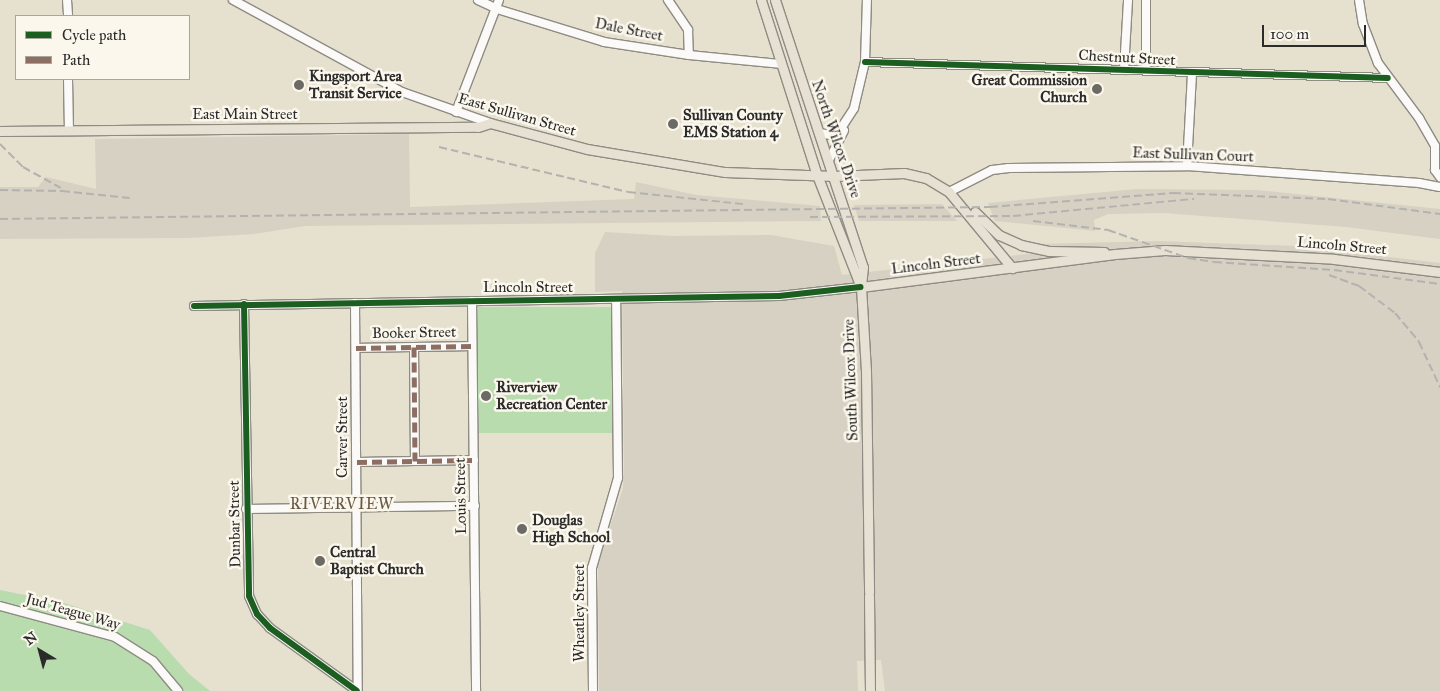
<!DOCTYPE html>
<html>
<head>
<meta charset="utf-8">
<style>
  body { margin:0 }
  #map { position:relative; width:1440px; height:691px; overflow:hidden; background:#e6e0cf; font-family:"IM FELL Great Primer",serif }
  div>[style] { position:absolute }
  .industrial>* { inset:0; background:#d6d1c2 }
  .green>* { inset:0; background:#b8dcae; transform-origin:0 0 }
  .roads { filter:drop-shadow(1px 0 #8e8b83) drop-shadow(-1px 0 #8e8b83) drop-shadow(0 1px #8e8b83) drop-shadow(0 -1px #8e8b83) }
  .minor>* { height:8px; margin:-4px; padding:0 4px; transform-origin:4px; border-radius:4px; background:#fbfaf8 }
  .major>* { height:9px; margin:-4.5px; padding:0 4.5px; transform-origin:4.5px; border-radius:4.5px; background:#e7e1d4 }
  .rail>* { height:2px; margin-top:-1px; transform-origin:0; background:repeating-linear-gradient(90deg,#b3b2b0 0 8px,transparent 0 12px) }
  .quiet>* { height:5px; margin-top:-2.5px; transform-origin:0; background:repeating-linear-gradient(90deg,#8d6e63 0 10px,transparent 0 15px) }
  .cycleway>* { height:6px; margin:-3px; padding:0 3px; transform-origin:3px; border-radius:3px; background:#1b5e20 }
  .dots>* { width:14px; height:14px; translate:-50% -50%; box-sizing:border-box; border:2px solid #fbf7ec; border-radius:50% }
  span { translate:-50% -50%; white-space:nowrap; text-align:center; line-height:1.15; -webkit-text-stroke:5px #fbf7ec; paint-order:stroke }
  .street-label { font-size:15px; color:#2b2b2b }
  .poi-label { font-size:15px; color:#2b2b2b; font-weight:700 }
  .left { translate:0 -50%; text-align:left }
  .right { translate:-100% -50%; text-align:right }
  .neighbourhood-label { font-size:16px; color:#675844; letter-spacing:1px }
  .legend { position:absolute; left:15px; top:15px; width:175px; height:65px; box-sizing:border-box; background:#fbf7ec; border:1px solid #a8a59f; margin:0; padding:6px 9px; list-style:none; font-size:15px; color:#2b2b2b }
  .legend li { display:flex; align-items:center; gap:10px; height:25px }
  .legend b { width:25px; border:1px solid #a8a59f }
  .north { position:absolute; left:15px; top:626px; width:50px; height:50px; -webkit-text-stroke:4px #fbf7ec; paint-order:stroke; rotate:323deg; font-size:14px; font-weight:700; line-height:20px; text-align:center; color:#2b2b2b }
  .north::after { content:''; display:block; margin:auto; width:18px; height:22px; background:#2b2b2b; clip-path:polygon(50% 0,100% 100%,50% 72%,0 100%) }
  .scale { position:absolute; left:1262px; top:25px; width:104px; height:22px; box-sizing:border-box; border:2px solid #2b2b2b; border-top:0; padding-left:6px; font-size:15px; line-height:18px; white-space:nowrap; color:#2b2b2b; -webkit-text-stroke:4px #fbf7ec; paint-order:stroke }
</style>
</head>
<body>
<div id="map">
  <div class="industrial">
    <div style="clip-path:polygon(409px 134px,410px 207px,634px 199px,636px 182px,696px 195px,820px 206px,821px 221px,305px 226px,254px 234px,188px 238px,0 239px,0 187px,38px 187px,46px 177px,96px 189px,95px 139px)"></div>
    <div style="clip-path:polygon(1137px 189px,1257px 190px,1440px 209px,1440px 239px,1346px 227px,1163px 213px,1108px 214px,1094px 220px,1095px 231px,995px 221px,988px 203px)"></div>
    <div style="clip-path:polygon(942px 204px,957px 221px,859px 221px,854px 205px)"></div>
    <div style="clip-path:polygon(605px 232px,673px 236px,771px 235px,834px 246px,842px 275px,1035px 253px,1040px 244px,1157px 241px,1295px 246px,1440px 263px,1440px 691px,885px 691px,881px 660px,857px 661px,858px 691px,599px 691px,598px 564px,623px 488px,624px 463px,622px 291px,595px 292px,595px 253px)"></div>
  </div>
  <div class="green">
    <div style="left:476px;top:307px;width:137px;height:126px"></div>
    <div style="clip-path:polygon(0 590px,64px 603px,150px 630px,189px 674px,210px 691px,0 691px)"></div>
  </div>
  <div class="roads">
    <div class="minor">
      <div style="left:67px;top:0;width:16px;rotate:86deg"></div>
      <div style="left:233px;top:0;width:192px;rotate:28.6deg"></div>
      <div style="left:402px;top:92px;width:93px;rotate:19.4deg"></div>
      <div style="left:478px;top:0;width:21px;rotate:25deg"></div>
      <div style="left:497px;top:9px;width:112px;rotate:17.1deg"></div>
      <div style="left:604px;top:42px;width:86px;rotate:8.7deg"></div>
      <div style="left:689px;top:55px;width:91px;rotate:5.6deg"></div>
      <div style="left:668px;top:0;width:36px;rotate:56deg"></div>
      <div style="left:688px;top:30px;width:25px;rotate:88deg"></div>
      <div style="left:1146px;top:0;width:70px;rotate:90deg"></div>
      <div style="left:1359px;top:0;width:24px;rotate:81deg"></div>
      <div style="left:1363px;top:24px;width:42px;rotate:69deg"></div>
      <div style="left:1378px;top:63px;width:69px;rotate:53.3deg"></div>
      <div style="left:1419px;top:118px;width:32px;rotate:60deg"></div>
      <div style="left:1435px;top:146px;width:24px;rotate:90deg"></div>
      <div style="left:1435px;top:170px;width:9px;rotate:54deg"></div>
      <div style="left:865px;top:62px;width:523px;rotate:1.75deg"></div>
      <div style="left:1124px;top:70px;width:70px;rotate:-86.7deg"></div>
      <div style="left:68px;top:79px;width:51px;rotate:88.9deg"></div>
      <div style="left:456px;top:112px;width:120px;rotate:-69deg"></div>
      <div style="left:820px;top:133px;width:16px;rotate:11deg"></div>
      <div style="left:836px;top:136px;width:33px;rotate:-57deg"></div>
      <div style="left:854px;top:108px;width:47px;rotate:-76.6deg"></div>
      <div style="left:865px;top:62px;width:62px;rotate:-88.2deg"></div>
      <div style="left:829px;top:160px;width:33px;rotate:-63deg"></div>
      <div style="left:1187px;top:166px;width:92px;rotate:-86.9deg"></div>
      <div style="left:949px;top:192px;width:48px;rotate:-27.1deg"></div>
      <div style="left:992px;top:170px;width:17px;rotate:-7deg"></div>
      <div style="left:1009px;top:168px;width:178px;rotate:-0.6deg"></div>
      <div style="left:1187px;top:166px;width:233px;rotate:4.2deg"></div>
      <div style="left:1419px;top:183px;width:21px;rotate:11deg"></div>
      <div style="left:472px;top:301px;width:390px;rotate:89.4deg"></div>
      <div style="left:355px;top:303px;width:388px;rotate:89.6deg"></div>
      <div style="left:244px;top:304px;width:292px;rotate:89deg"></div>
      <div style="left:249px;top:596px;width:20px;rotate:66deg"></div>
      <div style="left:257px;top:614px;width:19px;rotate:47deg"></div>
      <div style="left:270px;top:628px;width:107px;rotate:35.9deg"></div>
      <div style="left:194px;top:306px;width:585px;rotate:-0.98deg"></div>
      <div style="left:779px;top:296px;width:82px;rotate:-6.3deg"></div>
      <div style="left:414px;top:347px;width:114px;rotate:89.5deg"></div>
      <div style="left:356px;top:348px;width:116px;rotate:-1deg"></div>
      <div style="left:357px;top:462px;width:117px;rotate:-1deg"></div>
      <div style="left:246px;top:509px;width:229px;rotate:-0.8deg"></div>
      <div style="left:0;top:606px;width:119px;rotate:15.1deg"></div>
      <div style="left:115px;top:637px;width:45px;rotate:32.3deg"></div>
      <div style="left:153px;top:661px;width:39px;rotate:50deg"></div>
      <div style="left:593px;top:691px;width:123px;rotate:-90.5deg"></div>
      <div style="left:592px;top:568px;width:94px;rotate:-73.9deg"></div>
      <div style="left:618px;top:478px;width:178px;rotate:-90.6deg"></div>
    </div>
    <div class="major">
      <div style="left:761px;top:0;width:184px;rotate:72.3deg"></div>
      <div style="left:817px;top:175px;width:120px;rotate:68.6deg"></div>
      <div style="left:861px;top:287px;width:84px;rotate:86.6deg"></div>
      <div style="left:866px;top:371px;width:221px;rotate:89.2deg"></div>
      <div style="left:775px;top:0;width:281px;rotate:71.8deg"></div>
      <div style="left:863px;top:267px;width:20px;rotate:96deg"></div>
      <div style="left:0;top:131px;width:478px;rotate:-0.5deg"></div>
      <div style="left:478px;top:127px;width:13px;rotate:-18deg"></div>
      <div style="left:490px;top:123px;width:100px;rotate:15deg"></div>
      <div style="left:587px;top:149px;width:140px;rotate:9.5deg"></div>
      <div style="left:725px;top:172px;width:109px;rotate:2.1deg"></div>
      <div style="left:834px;top:176px;width:70px;rotate:-2.5deg"></div>
      <div style="left:904px;top:173px;width:23px;rotate:13deg"></div>
      <div style="left:926px;top:178px;width:27px;rotate:31deg"></div>
      <div style="left:949px;top:192px;width:99px;rotate:50.3deg"></div>
      <div style="left:975px;top:212px;width:33px;rotate:44deg"></div>
      <div style="left:999px;top:235px;width:24px;rotate:24deg"></div>
      <div style="left:1021px;top:245px;width:29px;rotate:12deg"></div>
      <div style="left:1049px;top:251px;width:55px;rotate:1deg"></div>
      <div style="left:861px;top:287px;width:256px;rotate:-7.4deg"></div>
      <div style="left:1115px;top:254px;width:50px;rotate:-4.6deg"></div>
      <div style="left:1165px;top:250px;width:169px;rotate:3deg"></div>
      <div style="left:1334px;top:259px;width:107px;rotate:7deg"></div>
      <div style="left:869px;top:596px;width:95px;rotate:89.4deg"></div>
    </div>
  </div>
  <div class="rail">
    <div style="left:0;top:144px;width:33px;rotate:45deg"></div>
    <div style="left:23px;top:167px;width:43px;rotate:28.9deg"></div>
    <div style="left:439px;top:147px;width:194px;rotate:13.4deg"></div>
    <div style="left:628px;top:192px;width:116px;rotate:6deg"></div>
    <div style="left:0;top:190px;width:62px;rotate:0.9deg"></div>
    <div style="left:62px;top:191px;width:68px;rotate:5.9deg"></div>
    <div style="left:810px;top:217px;width:203px;rotate:-0.3deg"></div>
    <div style="left:1013px;top:216px;width:182px;rotate:-5.4deg"></div>
    <div style="left:0;top:219px;width:990px;rotate:-0.69deg"></div>
    <div style="left:990px;top:207px;width:184px;rotate:-4.4deg"></div>
    <div style="left:1173px;top:193px;width:155px;rotate:2.2deg"></div>
    <div style="left:1328px;top:199px;width:113px;rotate:7.6deg"></div>
    <div style="left:1033px;top:221px;width:76px;rotate:6.8deg"></div>
    <div style="left:1108px;top:230px;width:85px;rotate:19.3deg"></div>
    <div style="left:1188px;top:258px;width:26px;rotate:9deg"></div>
    <div style="left:1214px;top:262px;width:120px;rotate:3.8deg"></div>
    <div style="left:1334px;top:270px;width:107px;rotate:7.5deg"></div>
    <div style="left:1329px;top:275px;width:32px;rotate:20deg"></div>
    <div style="left:1359px;top:286px;width:45px;rotate:36.9deg"></div>
    <div style="left:1395px;top:313px;width:38px;rotate:50deg"></div>
    <div style="left:1419px;top:342px;width:50px;rotate:65deg"></div>
  </div>
  <div class="quiet">
    <div style="left:414px;top:347px;width:114px;rotate:89.5deg"></div>
    <div style="left:356px;top:348px;width:116px;rotate:-1deg"></div>
    <div style="left:357px;top:462px;width:117px;rotate:-1deg"></div>
  </div>
  <div class="cycleway">
    <div style="left:865px;top:62px;width:523px;rotate:1.75deg"></div>
    <div style="left:244px;top:304px;width:292px;rotate:89deg"></div>
    <div style="left:249px;top:596px;width:20px;rotate:66deg"></div>
    <div style="left:257px;top:614px;width:19px;rotate:47deg"></div>
    <div style="left:270px;top:628px;width:107px;rotate:35.9deg"></div>
    <div style="left:194px;top:306px;width:585px;rotate:-0.98deg"></div>
    <div style="left:779px;top:296px;width:82px;rotate:-6.3deg"></div>
  </div>
  <div class="dots">
    <div style="left:299px;top:85px;background:#6c6a64"></div>
    <div style="left:1097px;top:89px;background:#6c6a64"></div>
    <div style="left:673px;top:124px;background:#6c6a64"></div>
    <div style="left:486px;top:396px;background:#6c6a64"></div>
    <div style="left:522px;top:529px;background:#6c6a64"></div>
    <div style="left:320px;top:561px;background:#6c6a64"></div>
  </div>
  <div class="street-label">
    <span style="left:629px;top:30px;rotate:11deg">Dale Street</span>
    <span style="left:1127px;top:58px;rotate:3deg">Chestnut Street</span>
    <span style="left:245px;top:115px">East Main Street</span>
    <span style="left:517px;top:115px;rotate:16deg">East Sullivan Street</span>
    <span style="left:836px;top:139px;rotate:71deg">North Wilcox Drive</span>
    <span style="left:1193px;top:155px;rotate:2deg">East Sullivan Court</span>
    <span style="left:1342px;top:246px;rotate:5deg">Lincoln Street</span>
    <span style="left:936px;top:264px;rotate:-7deg">Lincoln Street</span>
    <span style="left:528px;top:288px">Lincoln Street</span>
    <span style="left:414px;top:333px;rotate:-1deg">Booker Street</span>
    <span style="left:851px;top:380px;rotate:-92deg">South Wilcox Drive</span>
    <span style="left:343px;top:437px;rotate:-90deg">Carver Street</span>
    <span style="left:461px;top:496px;rotate:-91deg">Louis Street</span>
    <span style="left:235px;top:524px;rotate:-91deg">Dunbar Street</span>
    <span style="left:73px;top:612px;rotate:16deg">Jud Teague Way</span>
    <span style="left:580px;top:613px;rotate:-90deg">Wheatley Street</span>
  </div>
  <div class="poi-label">
    <span class="left" style="left:309px;top:85px">Kingsport Area<br>Transit Service</span>
    <span class="right" style="left:1087px;top:89px">Great Commission<br>Church</span>
    <span class="left" style="left:683px;top:124px">Sullivan County<br>EMS Station 4</span>
    <span class="left" style="left:496px;top:396px">Riverview<br>Recreation Center</span>
    <span class="left" style="left:532px;top:529px">Douglas<br>High School</span>
    <span class="left" style="left:330px;top:561px">Central<br>Baptist Church</span>
  </div>
  <div class="neighbourhood-label">
    <span style="left:342px;top:504px">RIVERVIEW</span>
  </div>
  <ul class="legend">
  <li><b style="height:6px;background:#1b5e20"></b>Cycle path</li>
  <li><b style="height:6px;background:#8d6e63"></b>Path</li>
  </ul>
  <div class="north">N</div>
  <div class="scale">100 m</div>
</div>
</body>
</html>
